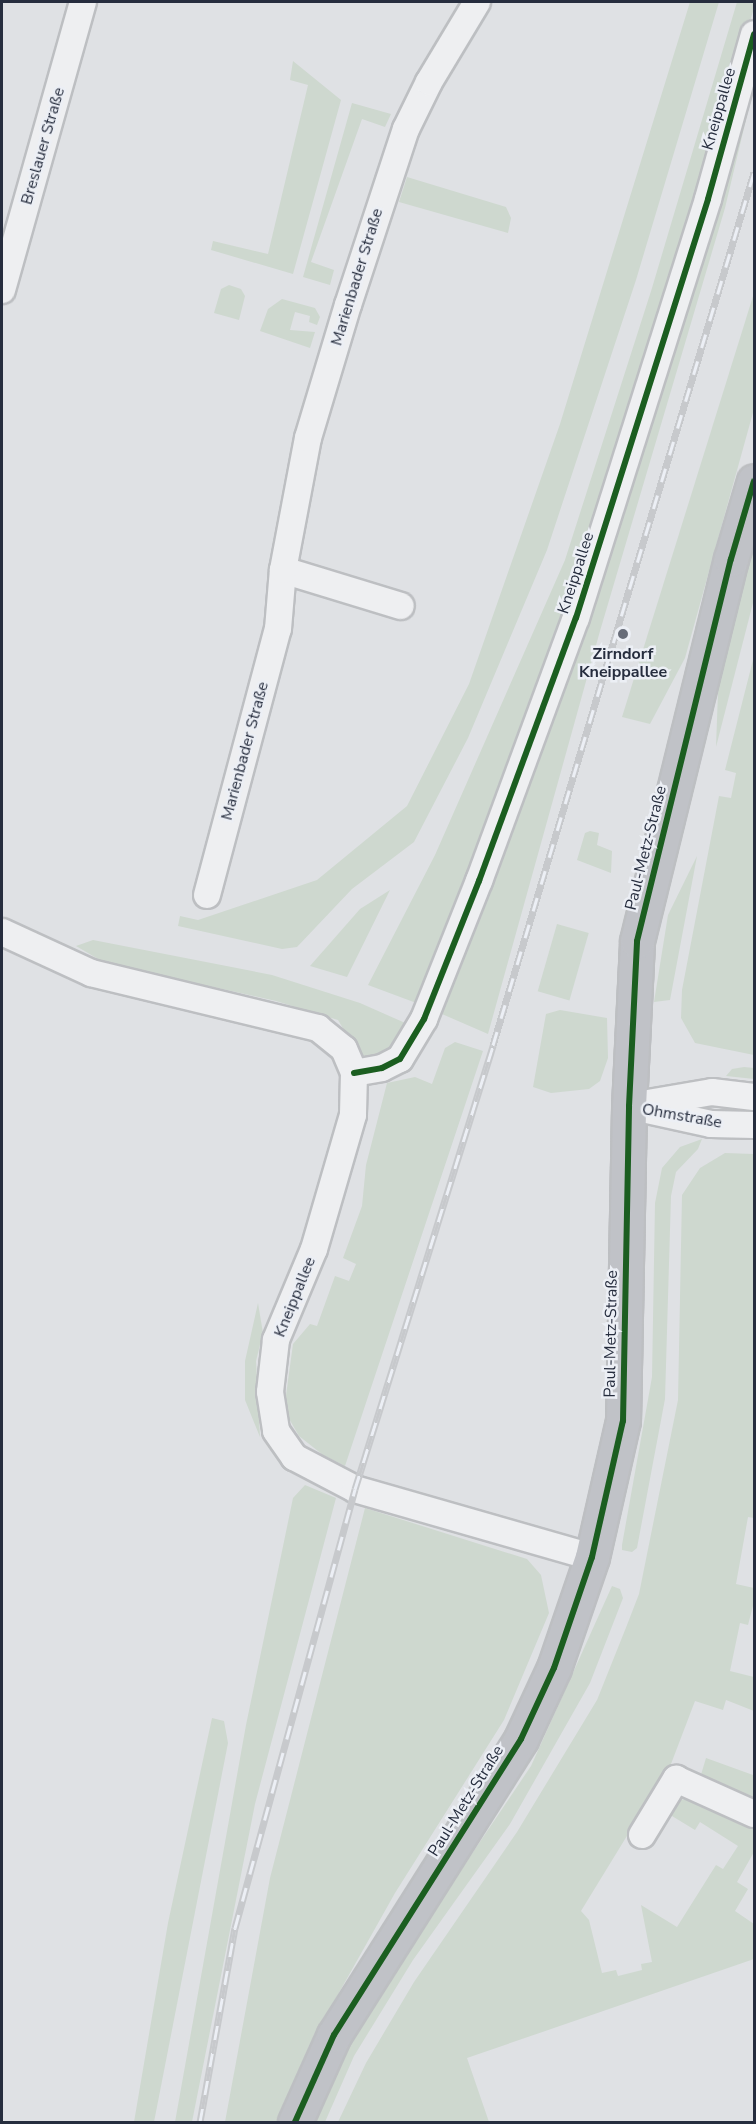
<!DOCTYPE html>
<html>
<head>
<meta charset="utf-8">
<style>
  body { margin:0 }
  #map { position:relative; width:756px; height:2124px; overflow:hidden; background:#dfe1e4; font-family:"Nunito Sans",sans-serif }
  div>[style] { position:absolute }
  .green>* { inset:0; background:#ced8cf; transform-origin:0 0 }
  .roads { filter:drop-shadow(2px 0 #bdbfc2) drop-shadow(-2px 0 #bdbfc2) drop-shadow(0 2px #bdbfc2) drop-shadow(0 -2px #bdbfc2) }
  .street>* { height:26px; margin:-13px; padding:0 13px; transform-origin:13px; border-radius:13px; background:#eeeff1 }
  .secondary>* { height:33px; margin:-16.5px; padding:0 16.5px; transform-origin:16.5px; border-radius:16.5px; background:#c0c2c7 }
  .rail>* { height:7px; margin-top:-3.5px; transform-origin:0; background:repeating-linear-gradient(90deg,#eceff5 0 14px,#c7c9cc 0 28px); box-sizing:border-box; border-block:2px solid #c7c9cc }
  .cycleway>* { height:6px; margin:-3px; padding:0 3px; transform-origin:3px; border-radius:3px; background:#1b5e20 }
  .dots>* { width:16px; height:16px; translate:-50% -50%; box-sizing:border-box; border:3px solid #eceff5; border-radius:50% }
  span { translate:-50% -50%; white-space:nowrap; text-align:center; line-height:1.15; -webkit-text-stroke:5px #eceff5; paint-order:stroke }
  .street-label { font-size:16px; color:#262d3e }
  .poi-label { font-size:16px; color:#262d3e; font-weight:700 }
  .frame { position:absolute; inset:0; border:3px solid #262d3e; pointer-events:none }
</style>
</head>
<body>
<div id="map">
  <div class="green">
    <div style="clip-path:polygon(690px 2px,719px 2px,636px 280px,547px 550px,468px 738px,414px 842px,352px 889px,297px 947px,282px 949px,178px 926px,180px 916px,198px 920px,317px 880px,407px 806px,469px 684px,560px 424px)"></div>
    <div style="clip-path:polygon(737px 2px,754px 2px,754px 8px,570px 616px,419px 1004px,368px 985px,435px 855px,565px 560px,652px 288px)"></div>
    <div style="clip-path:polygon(754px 43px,754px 86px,725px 208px,600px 631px,488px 1034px,435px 1011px)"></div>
    <div style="clip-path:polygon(293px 61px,341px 100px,293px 274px,211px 250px,213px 241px,268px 254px,308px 85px,290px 80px)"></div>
    <div style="clip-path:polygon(352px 103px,391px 114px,385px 127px,362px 119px,311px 262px,334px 270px,330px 285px,303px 277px)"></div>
    <div style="clip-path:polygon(407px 177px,506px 207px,511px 218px,508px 233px,399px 202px)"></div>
    <div style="clip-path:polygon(229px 285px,241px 289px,245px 296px,239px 320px,214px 313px,221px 289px)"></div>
    <div style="clip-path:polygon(754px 293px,754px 409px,685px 658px,650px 724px,622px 717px)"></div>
    <div style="clip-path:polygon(282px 299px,315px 308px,320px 317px,317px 325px,309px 322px,310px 316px,295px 312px,290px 330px,315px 332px,310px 348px,260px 331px,268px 309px)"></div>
    <div style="clip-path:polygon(754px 538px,754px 599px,716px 747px,719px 665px)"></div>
    <div style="clip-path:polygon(754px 656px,754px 1055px,695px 1043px,681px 1018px,682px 990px,719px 796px,731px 798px,736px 773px,725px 770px)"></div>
    <div style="clip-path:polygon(590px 831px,599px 833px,597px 845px,612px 851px,611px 873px,577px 860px,585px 833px)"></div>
    <div style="clip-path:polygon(697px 856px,670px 1000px,654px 1002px,668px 915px)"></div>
    <div style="clip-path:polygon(390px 890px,347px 977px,310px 966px,360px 909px)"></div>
    <div style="left:557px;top:924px;width:33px;height:70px;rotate:16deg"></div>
    <div style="clip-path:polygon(93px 940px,272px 975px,360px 1003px,412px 1026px,392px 1053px,369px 1058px,359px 1055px,338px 1020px,276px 1001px,105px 963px,76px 946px)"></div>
    <div style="clip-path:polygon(560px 1010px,607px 1018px,608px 1058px,600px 1081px,589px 1089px,551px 1093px,533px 1087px,546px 1014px)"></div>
    <div style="clip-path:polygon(455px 1042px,483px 1051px,345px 1466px,323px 1455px,299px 1436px,284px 1410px,293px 1344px,310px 1324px,317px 1326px,335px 1276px,349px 1281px,356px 1264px,343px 1258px,362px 1206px,366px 1165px,387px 1083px,415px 1077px,432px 1084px,445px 1048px)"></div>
    <div style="clip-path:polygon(744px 1067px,754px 1068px,754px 1079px,726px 1076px,732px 1069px)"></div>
    <div style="clip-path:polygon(702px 1139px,698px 1149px,676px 1172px,671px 1196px,665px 1399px,637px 1548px,632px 1552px,622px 1550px,622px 1545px,652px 1377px,655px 1203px,662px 1168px,680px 1147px)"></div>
    <div style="clip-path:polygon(725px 1153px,754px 1154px,754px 1518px,748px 1517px,736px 1584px,754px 1588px,754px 1602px,748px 1625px,740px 1623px,730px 1671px,754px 1677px,754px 1711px,726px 1700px,723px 1710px,695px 1701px,671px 1764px,581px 1911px,589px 1920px,602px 1973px,616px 1970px,618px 1976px,642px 1970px,641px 1964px,652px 1962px,641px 1905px,677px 1927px,716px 1865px,723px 1869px,738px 1846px,700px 1822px,695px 1830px,667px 1813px,673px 1800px,694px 1799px,754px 1829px,754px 1852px,737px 1882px,748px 1889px,735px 1911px,754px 1924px,754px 1959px,467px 2058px,489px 2122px,338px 2122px,366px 2063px,414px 1982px,517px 1832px,597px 1700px,627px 1625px,639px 1594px,678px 1400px,682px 1195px,700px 1168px)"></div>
    <div style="clip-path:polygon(258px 1303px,263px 1333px,256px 1361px,260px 1437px,245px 1400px,245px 1361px)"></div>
    <div style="clip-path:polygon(305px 1485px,336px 1498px,255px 1804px,192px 2122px,175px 2122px,246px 1725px,293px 1498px)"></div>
    <div style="clip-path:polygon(365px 1508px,527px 1559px,541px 1575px,549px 1613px,504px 1720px,395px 1893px,309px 2046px,278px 2122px,225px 2122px,270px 1878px)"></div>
    <div style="clip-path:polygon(612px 1586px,620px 1589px,623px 1598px,590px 1683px,510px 1824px,413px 1960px,354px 2056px,325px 2122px,314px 2122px,341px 2058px,391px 1974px,531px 1766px)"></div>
    <div style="clip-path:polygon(212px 1718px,224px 1721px,228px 1743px,154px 2122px,134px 2122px,168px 1923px)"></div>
    <div style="clip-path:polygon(706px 1758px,753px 1775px,754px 1771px,754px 1801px,700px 1778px)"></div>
  </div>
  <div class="roads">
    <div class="street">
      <div style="left:2px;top:290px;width:299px;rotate:-74.3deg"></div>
      <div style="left:283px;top:570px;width:123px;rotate:17deg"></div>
      <div style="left:207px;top:895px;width:275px;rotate:-75.1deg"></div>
      <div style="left:278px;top:629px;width:59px;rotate:-85.2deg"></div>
      <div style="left:283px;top:570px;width:134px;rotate:-79.3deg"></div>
      <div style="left:308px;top:438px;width:139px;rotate:-73.3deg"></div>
      <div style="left:348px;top:305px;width:185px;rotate:-71.8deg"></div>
      <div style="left:406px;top:129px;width:52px;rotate:-63.9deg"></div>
      <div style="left:429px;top:82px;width:93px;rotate:-59deg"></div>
      <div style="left:2px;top:932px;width:98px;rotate:24.7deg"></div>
      <div style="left:91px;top:973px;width:234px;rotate:13.6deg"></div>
      <div style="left:318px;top:1028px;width:33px;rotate:39deg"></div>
      <div style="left:344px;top:1049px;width:26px;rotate:67deg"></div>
      <div style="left:354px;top:1073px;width:42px;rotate:91.4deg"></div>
      <div style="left:353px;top:1115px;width:140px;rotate:106.2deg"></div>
      <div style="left:314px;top:1249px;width:99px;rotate:112.7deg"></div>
      <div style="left:276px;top:1340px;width:52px;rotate:96.6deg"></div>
      <div style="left:270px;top:1392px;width:39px;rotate:81deg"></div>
      <div style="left:276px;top:1431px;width:32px;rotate:55deg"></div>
      <div style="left:294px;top:1457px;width:69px;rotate:27.7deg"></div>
      <div style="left:355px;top:1489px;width:247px;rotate:16deg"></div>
      <div style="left:354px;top:1073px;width:28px;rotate:-10deg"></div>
      <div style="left:382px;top:1068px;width:20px;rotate:-27deg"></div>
      <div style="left:400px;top:1059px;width:47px;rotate:-59deg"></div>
      <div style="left:424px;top:1019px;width:149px;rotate:-68.3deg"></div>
      <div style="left:479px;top:881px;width:280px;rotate:-69.8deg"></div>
      <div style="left:576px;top:618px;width:439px;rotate:-72.5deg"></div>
      <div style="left:708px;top:199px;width:171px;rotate:-74.4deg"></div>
      <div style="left:642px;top:1104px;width:71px;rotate:-9.7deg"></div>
      <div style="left:712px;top:1092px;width:42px;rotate:6.8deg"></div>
      <div style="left:629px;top:1106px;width:84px;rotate:12.4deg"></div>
      <div style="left:711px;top:1124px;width:43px;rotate:1.3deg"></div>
      <div style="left:642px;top:1835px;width:66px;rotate:-58.7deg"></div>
      <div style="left:676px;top:1779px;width:85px;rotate:24.2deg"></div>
    </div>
    <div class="secondary">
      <div style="left:295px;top:2122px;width:95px;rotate:-65.9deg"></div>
      <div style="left:334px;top:2035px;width:350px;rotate:-57.7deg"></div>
      <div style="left:521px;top:1739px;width:78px;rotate:-65.1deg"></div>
      <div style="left:554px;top:1668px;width:117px;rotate:-71.1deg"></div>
      <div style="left:592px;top:1557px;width:139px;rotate:-77.2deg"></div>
      <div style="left:623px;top:1421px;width:315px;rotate:-88.9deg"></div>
      <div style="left:629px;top:1106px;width:165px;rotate:-87.2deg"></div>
      <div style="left:637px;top:941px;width:393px;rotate:-76.2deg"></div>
      <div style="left:731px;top:559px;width:81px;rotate:-73.6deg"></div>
    </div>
  </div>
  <div class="rail">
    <div style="left:200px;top:2122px;width:197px;rotate:-79.8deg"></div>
    <div style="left:235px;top:1928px;width:455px;rotate:-74.7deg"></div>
    <div style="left:355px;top:1489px;width:465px;rotate:-72.7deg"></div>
    <div style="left:493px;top:1045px;width:911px;rotate:-73.35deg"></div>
  </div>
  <div class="cycleway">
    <div style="left:354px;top:1073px;width:28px;rotate:-10deg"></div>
    <div style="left:382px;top:1068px;width:20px;rotate:-27deg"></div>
    <div style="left:400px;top:1059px;width:47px;rotate:-59deg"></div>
    <div style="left:424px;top:1019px;width:149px;rotate:-68.3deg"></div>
    <div style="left:479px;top:881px;width:280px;rotate:-69.8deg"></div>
    <div style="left:576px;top:618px;width:439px;rotate:-72.5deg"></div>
    <div style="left:708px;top:199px;width:171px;rotate:-74.4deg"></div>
    <div style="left:295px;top:2122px;width:95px;rotate:-65.9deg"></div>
    <div style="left:334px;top:2035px;width:350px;rotate:-57.7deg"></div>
    <div style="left:521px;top:1739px;width:78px;rotate:-65.1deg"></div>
    <div style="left:554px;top:1668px;width:117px;rotate:-71.1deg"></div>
    <div style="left:592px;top:1557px;width:139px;rotate:-77.2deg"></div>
    <div style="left:623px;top:1421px;width:315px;rotate:-88.9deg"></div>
    <div style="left:629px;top:1106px;width:165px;rotate:-87.2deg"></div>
    <div style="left:637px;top:941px;width:393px;rotate:-76.2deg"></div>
    <div style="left:731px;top:559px;width:81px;rotate:-73.6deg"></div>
  </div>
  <div class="dots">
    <div style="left:623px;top:634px;background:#676c78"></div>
  </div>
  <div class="street-label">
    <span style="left:719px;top:109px;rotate:-74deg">Kneippallee</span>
    <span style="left:43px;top:146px;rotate:-74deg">Breslauer Straße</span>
    <span style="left:357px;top:277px;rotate:-73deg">Marienbader Straße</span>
    <span style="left:576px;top:573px;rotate:-72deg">Kneippallee</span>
    <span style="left:245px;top:751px;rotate:-75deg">Marienbader Straße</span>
    <span style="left:646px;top:848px;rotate:-76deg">Paul-Metz-Straße</span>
    <span style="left:682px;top:1116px;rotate:10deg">Ohmstraße</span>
    <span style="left:295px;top:1297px;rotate:-68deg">Kneippallee</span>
    <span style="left:611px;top:1334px;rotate:-89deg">Paul-Metz-Straße</span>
    <span style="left:466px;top:1801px;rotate:-58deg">Paul-Metz-Straße</span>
  </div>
  <div class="poi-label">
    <span style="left:623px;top:663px">Zirndorf<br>Kneippallee</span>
  </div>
  <div class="frame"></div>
</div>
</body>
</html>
